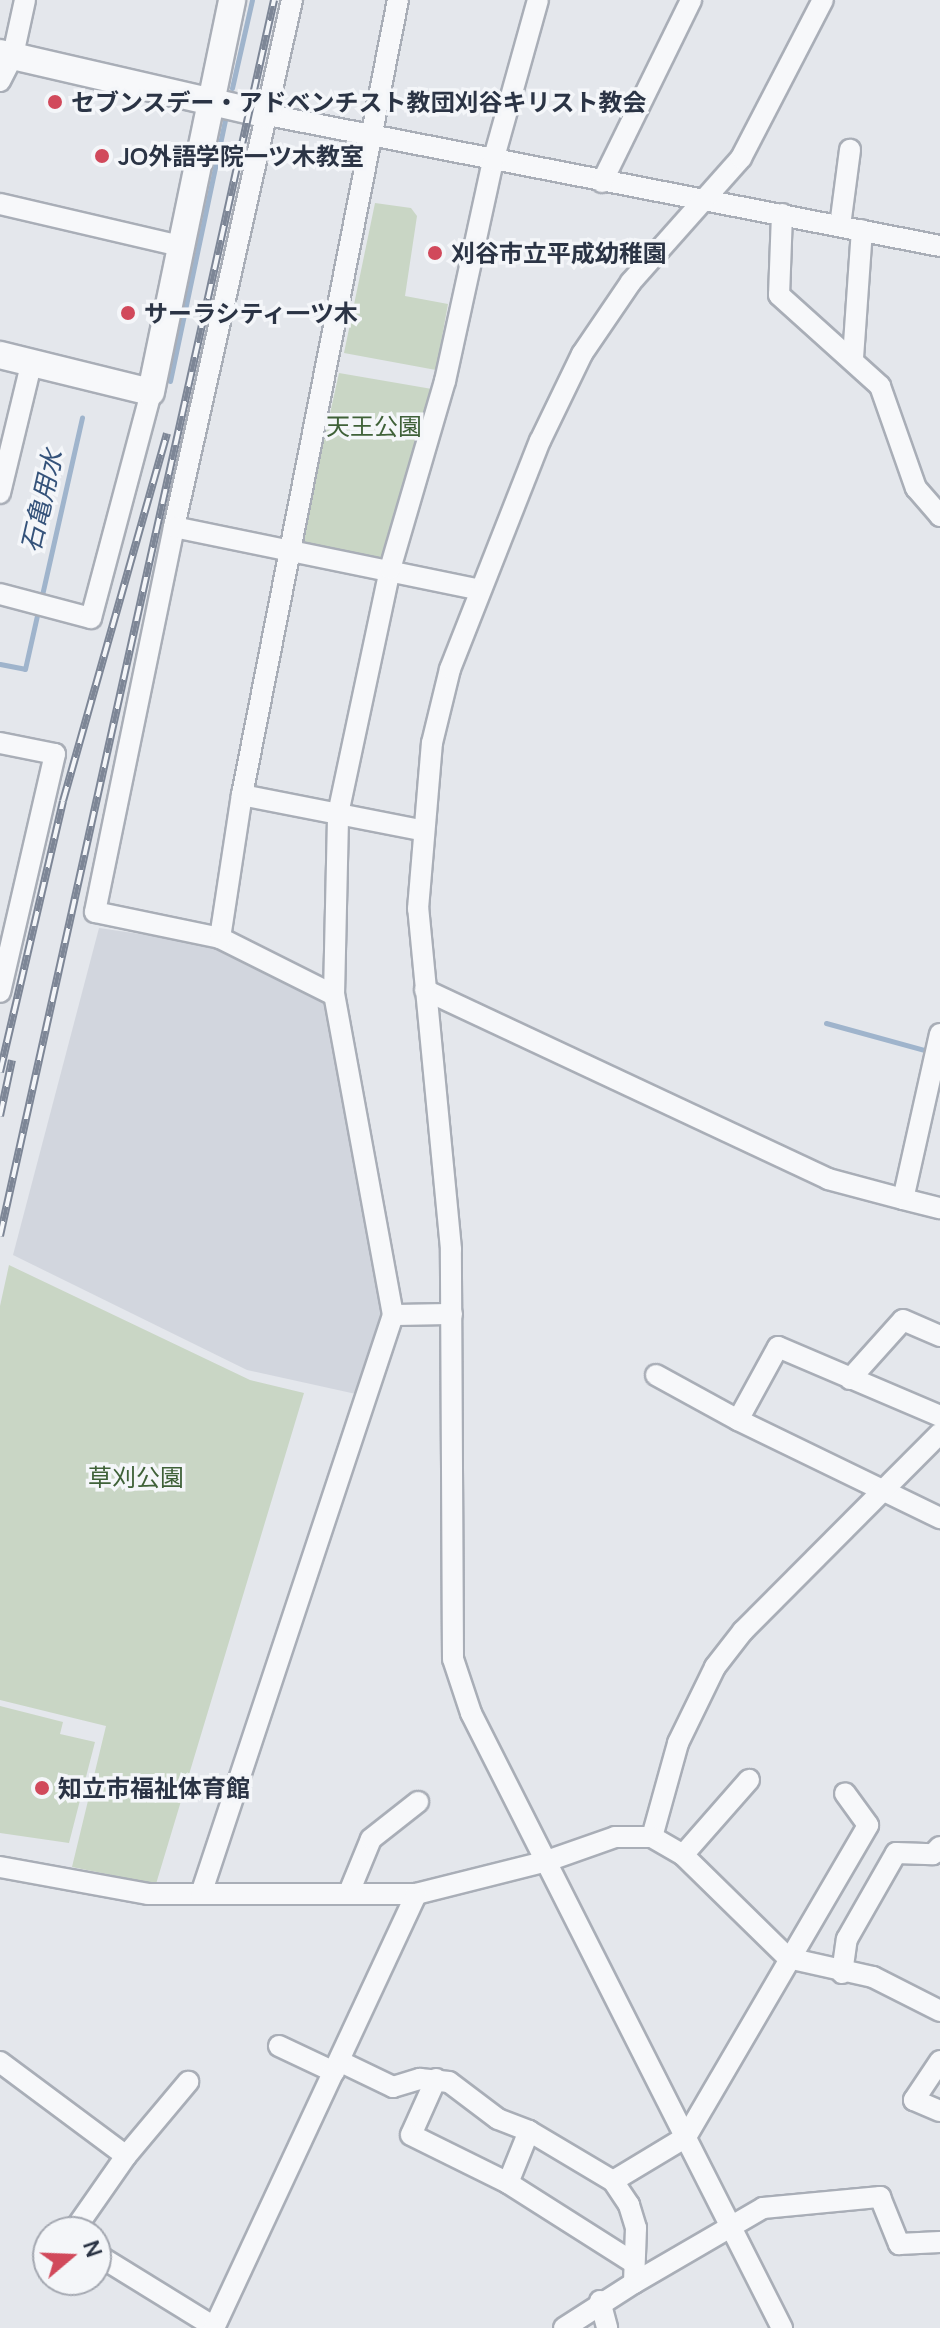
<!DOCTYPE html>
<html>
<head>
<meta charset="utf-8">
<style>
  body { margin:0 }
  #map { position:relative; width:940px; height:2328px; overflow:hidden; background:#e4e7ec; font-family:Manrope,"Noto Sans JP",sans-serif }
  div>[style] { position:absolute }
  .built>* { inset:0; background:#d2d6de }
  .green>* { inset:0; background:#c9d6c5 }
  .stream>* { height:5px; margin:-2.5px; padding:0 2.5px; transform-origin:2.5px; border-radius:2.5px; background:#9fb4cc }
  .roads { filter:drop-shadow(2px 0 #a9aeb7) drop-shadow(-2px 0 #a9aeb7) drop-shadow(0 2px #a9aeb7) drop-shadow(0 -2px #a9aeb7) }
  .minor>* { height:20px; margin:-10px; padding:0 10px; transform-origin:10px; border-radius:10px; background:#f7f8fa }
  .tertiary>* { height:26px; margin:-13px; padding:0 13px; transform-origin:13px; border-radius:13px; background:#f7f8fa }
  .rail>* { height:8px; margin-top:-4px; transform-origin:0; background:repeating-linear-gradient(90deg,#f4f6f9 0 15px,#7d8696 0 30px); box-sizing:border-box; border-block:2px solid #7d8696 }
  .dots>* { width:22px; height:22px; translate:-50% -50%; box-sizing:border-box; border:4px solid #f4f6f9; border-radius:50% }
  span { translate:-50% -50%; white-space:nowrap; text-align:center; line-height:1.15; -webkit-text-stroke:7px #f4f6f9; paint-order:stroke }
  .poi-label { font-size:24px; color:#2b3445; font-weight:700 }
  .left { translate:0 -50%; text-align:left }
  .park-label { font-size:24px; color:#3f6138 }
  .water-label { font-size:26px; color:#34527a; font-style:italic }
  .north { position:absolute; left:32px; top:2216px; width:80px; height:80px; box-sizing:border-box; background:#f4f6f9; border:2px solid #a4a8b1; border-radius:50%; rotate:71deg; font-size:22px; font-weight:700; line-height:32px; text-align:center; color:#2b3445 }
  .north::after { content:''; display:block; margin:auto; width:28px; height:36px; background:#d1495b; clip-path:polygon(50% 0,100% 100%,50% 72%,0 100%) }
</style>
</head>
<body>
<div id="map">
  <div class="built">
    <div style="clip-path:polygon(99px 928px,215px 945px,328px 1002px,385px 1316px,356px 1394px,247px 1370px,13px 1255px)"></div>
  </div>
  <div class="green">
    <div style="clip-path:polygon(375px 203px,411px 208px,417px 216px,405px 296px,448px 304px,436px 370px,344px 353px)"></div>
    <div style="clip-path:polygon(339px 373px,432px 389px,383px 558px,301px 544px)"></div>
    <div style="clip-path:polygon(9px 1265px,250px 1380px,304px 1393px,156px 1884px,72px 1867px,106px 1726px,0 1700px,0 1306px)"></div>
    <div style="clip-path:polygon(0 1706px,63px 1722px,60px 1734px,95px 1742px,69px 1843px,0 1833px)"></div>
  </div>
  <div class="stream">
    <div style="left:232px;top:88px;width:90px;rotate:-77.2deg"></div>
    <div style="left:170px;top:381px;width:266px;rotate:-78.1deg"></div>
    <div style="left:42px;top:595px;width:182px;rotate:-77.3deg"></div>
    <div style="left:0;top:664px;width:25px;rotate:11deg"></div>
    <div style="left:25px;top:669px;width:59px;rotate:-77.4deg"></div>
    <div style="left:826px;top:1023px;width:109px;rotate:15.4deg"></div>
  </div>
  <div class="roads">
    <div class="minor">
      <div style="left:292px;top:0;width:540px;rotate:102.62deg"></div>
      <div style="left:174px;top:527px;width:393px;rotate:101.6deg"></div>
      <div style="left:95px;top:912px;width:128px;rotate:11.7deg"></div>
      <div style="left:220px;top:938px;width:127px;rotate:26.6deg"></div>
      <div style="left:0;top:81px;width:29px;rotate:-63deg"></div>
      <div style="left:13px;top:55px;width:56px;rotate:-77.7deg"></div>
      <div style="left:268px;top:115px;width:685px;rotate:11.03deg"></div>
      <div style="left:602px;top:182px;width:203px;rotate:-63.9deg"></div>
      <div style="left:0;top:204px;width:186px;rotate:13.1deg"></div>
      <div style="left:782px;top:214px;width:81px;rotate:92.1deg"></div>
      <div style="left:779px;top:295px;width:136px;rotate:42deg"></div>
      <div style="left:880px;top:386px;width:108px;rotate:70.6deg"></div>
      <div style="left:916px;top:488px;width:37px;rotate:49deg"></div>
      <div style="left:940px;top:516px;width:5px;rotate:-90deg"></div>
      <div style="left:840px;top:226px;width:77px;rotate:-82.5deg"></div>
      <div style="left:853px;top:358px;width:128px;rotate:-86deg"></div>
      <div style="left:0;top:493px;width:136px;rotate:-76.4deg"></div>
      <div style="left:174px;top:527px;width:312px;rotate:11.6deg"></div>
      <div style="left:0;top:594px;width:94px;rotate:14.8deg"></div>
      <div style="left:91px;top:618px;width:234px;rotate:-75.1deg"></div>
      <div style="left:0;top:743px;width:56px;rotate:11.3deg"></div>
      <div style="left:55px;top:754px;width:244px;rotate:103deg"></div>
      <div style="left:242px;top:795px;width:182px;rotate:11.1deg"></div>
      <div style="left:220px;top:938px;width:145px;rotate:-81.3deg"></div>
      <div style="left:242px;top:795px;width:810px;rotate:-78.9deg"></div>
      <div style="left:425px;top:990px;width:445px;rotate:25.1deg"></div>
      <div style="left:828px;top:1179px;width:78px;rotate:14.9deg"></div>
      <div style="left:940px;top:1034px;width:169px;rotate:102.6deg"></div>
      <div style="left:903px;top:1199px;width:38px;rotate:14deg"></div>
      <div style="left:393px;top:1315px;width:59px;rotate:-1deg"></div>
      <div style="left:656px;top:1375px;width:94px;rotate:28.8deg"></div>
      <div style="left:850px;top:1379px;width:79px;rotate:-48.1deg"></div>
      <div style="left:903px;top:1320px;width:40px;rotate:23.4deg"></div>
      <div style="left:940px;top:1416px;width:176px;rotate:-156.9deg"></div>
      <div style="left:778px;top:1347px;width:83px;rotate:118.7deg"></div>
      <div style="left:738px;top:1420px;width:225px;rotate:25.9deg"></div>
      <div style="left:652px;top:1837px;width:98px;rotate:-74.5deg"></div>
      <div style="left:678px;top:1743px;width:85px;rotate:-64deg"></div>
      <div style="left:715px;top:1667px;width:46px;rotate:-52.1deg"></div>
      <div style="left:743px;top:1631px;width:279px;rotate:-45.1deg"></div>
      <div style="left:683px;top:1855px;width:100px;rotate:-48.7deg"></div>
      <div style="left:0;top:1867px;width:150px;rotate:10.3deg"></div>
      <div style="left:148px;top:1894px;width:53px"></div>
      <div style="left:201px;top:1894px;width:610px;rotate:-71.65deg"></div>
      <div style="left:393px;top:1315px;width:325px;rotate:-100.4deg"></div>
      <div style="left:334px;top:995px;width:181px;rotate:-88.7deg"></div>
      <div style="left:338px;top:814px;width:250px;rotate:-78deg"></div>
      <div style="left:390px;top:569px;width:196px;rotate:-73.7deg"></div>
      <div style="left:445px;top:381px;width:225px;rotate:-77.7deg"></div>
      <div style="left:493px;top:161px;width:167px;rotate:-74.4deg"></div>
      <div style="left:350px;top:1890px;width:55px;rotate:-67.6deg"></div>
      <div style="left:371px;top:1839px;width:60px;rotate:-38.2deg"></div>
      <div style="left:201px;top:1894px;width:215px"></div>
      <div style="left:416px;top:1894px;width:135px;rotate:-14.1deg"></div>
      <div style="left:547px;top:1861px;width:72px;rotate:-19.4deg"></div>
      <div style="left:615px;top:1837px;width:37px"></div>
      <div style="left:652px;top:1837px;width:36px;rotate:30deg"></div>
      <div style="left:683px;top:1855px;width:147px;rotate:44.4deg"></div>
      <div style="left:788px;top:1958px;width:87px;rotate:12.6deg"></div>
      <div style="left:873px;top:1977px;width:75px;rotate:26.9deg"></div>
      <div style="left:842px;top:1973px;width:34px;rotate:-82deg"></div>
      <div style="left:847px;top:1939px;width:99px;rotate:-60.3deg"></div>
      <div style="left:896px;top:1853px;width:37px;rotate:2deg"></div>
      <div style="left:933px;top:1854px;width:10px;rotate:-45deg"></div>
      <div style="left:279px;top:2046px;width:61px;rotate:25.3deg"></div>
      <div style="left:339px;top:2061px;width:60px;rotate:25.7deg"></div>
      <div style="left:393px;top:2087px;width:28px;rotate:-17deg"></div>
      <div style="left:420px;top:2079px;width:29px;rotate:6deg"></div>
      <div style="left:449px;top:2082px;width:61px;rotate:37.1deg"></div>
      <div style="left:498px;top:2119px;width:33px;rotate:21deg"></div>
      <div style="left:529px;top:2131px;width:98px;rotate:30.8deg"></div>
      <div style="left:613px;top:2181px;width:29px;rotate:56deg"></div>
      <div style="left:629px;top:2205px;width:24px;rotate:73deg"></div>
      <div style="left:636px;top:2228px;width:55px;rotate:92.1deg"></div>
      <div style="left:634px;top:2283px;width:149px;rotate:-30.2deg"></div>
      <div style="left:763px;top:2208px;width:118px;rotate:-5.4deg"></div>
      <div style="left:880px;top:2197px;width:51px;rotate:68deg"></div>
      <div style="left:899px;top:2244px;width:41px;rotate:-2.8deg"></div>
      <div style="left:940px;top:2061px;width:47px;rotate:123.7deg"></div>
      <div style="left:914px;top:2100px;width:28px;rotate:23deg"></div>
      <div style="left:0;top:2062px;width:157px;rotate:36.7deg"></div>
      <div style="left:126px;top:2156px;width:93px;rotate:124.9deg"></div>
      <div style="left:436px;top:2079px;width:61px;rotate:114.1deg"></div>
      <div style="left:411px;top:2135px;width:108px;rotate:26.3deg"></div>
      <div style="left:508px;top:2183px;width:146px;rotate:32.4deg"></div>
      <div style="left:126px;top:2156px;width:97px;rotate:-50deg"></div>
      <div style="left:613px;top:2181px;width:85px;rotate:-31.1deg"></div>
      <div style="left:686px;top:2137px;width:361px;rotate:-59.7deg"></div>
      <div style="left:868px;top:1825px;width:39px;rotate:-126deg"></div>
      <div style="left:508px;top:2183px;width:56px;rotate:-68deg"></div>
      <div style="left:96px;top:2254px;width:139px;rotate:31.7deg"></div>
      <div style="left:600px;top:2301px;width:28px;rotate:75deg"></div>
      <div style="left:214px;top:2328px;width:479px;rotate:-65deg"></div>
      <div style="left:564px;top:2328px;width:83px;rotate:-32.7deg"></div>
      <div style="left:782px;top:2328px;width:689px;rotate:-116.83deg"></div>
      <div style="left:471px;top:1713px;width:57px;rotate:-108.4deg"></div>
      <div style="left:453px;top:1659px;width:410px;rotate:-90.3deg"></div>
      <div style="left:451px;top:1249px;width:342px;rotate:-95.5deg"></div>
      <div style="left:418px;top:909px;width:167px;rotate:-85.2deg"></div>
      <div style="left:432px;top:743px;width:76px;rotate:-76.3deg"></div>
      <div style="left:450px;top:669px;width:245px;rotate:-68.5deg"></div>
      <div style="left:540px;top:441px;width:97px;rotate:-64.2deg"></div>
      <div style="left:582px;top:354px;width:87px;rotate:-55.8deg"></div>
      <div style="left:631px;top:282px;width:166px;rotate:-48.4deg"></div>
      <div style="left:741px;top:158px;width:178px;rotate:-62.6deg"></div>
    </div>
    <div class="tertiary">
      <div style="left:0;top:53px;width:275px;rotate:13deg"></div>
      <div style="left:0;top:355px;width:155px;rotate:13.8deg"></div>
      <div style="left:151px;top:392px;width:400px;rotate:-78.3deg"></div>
    </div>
  </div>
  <div class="rail">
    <div style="left:0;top:1072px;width:278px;rotate:-76.9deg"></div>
    <div style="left:63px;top:801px;width:382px;rotate:-74.2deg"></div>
    <div style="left:0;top:1116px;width:57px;rotate:-77.9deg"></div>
    <div style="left:0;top:1236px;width:1266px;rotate:-77.5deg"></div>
  </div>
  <div class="dots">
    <div style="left:55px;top:102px;background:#d1495b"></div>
    <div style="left:102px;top:156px;background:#d1495b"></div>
    <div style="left:435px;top:253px;background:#d1495b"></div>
    <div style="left:128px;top:313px;background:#d1495b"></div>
    <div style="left:42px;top:1788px;background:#d1495b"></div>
  </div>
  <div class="poi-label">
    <span class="left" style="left:71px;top:102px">セブンスデー・アドベンチスト教団刈谷キリスト教会</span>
    <span class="left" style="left:118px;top:156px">JO外語学院一ツ木教室</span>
    <span class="left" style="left:451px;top:253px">刈谷市立平成幼稚園</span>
    <span class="left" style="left:144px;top:313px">サーラシティ一ツ木</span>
    <span class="left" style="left:58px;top:1788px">知立市福祉体育館</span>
  </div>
  <div class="park-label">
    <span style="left:374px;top:426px">天王公園</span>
    <span style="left:136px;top:1477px">草刈公園</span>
  </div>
  <div class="water-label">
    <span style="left:42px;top:501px;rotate:-77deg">石亀用水</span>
  </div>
  <div class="north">N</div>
</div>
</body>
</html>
